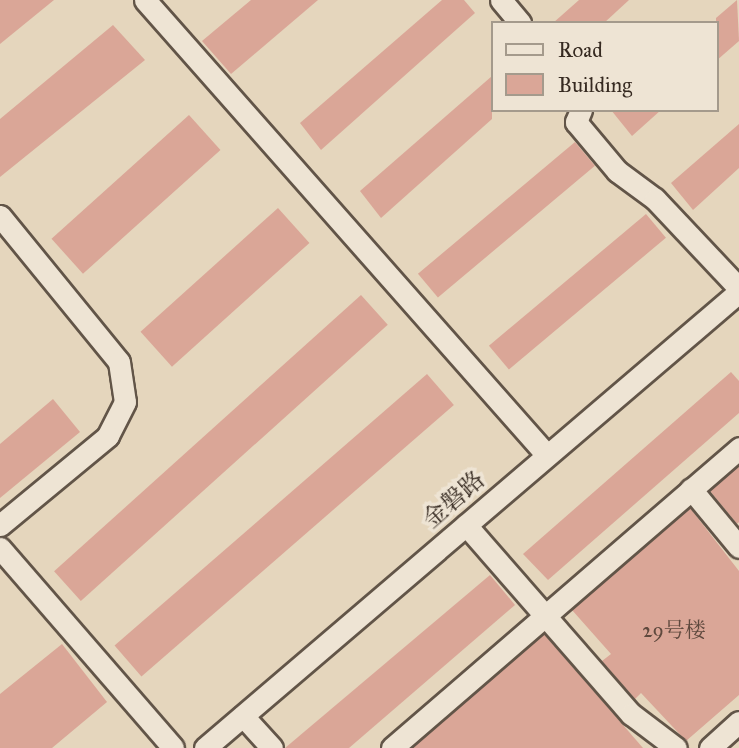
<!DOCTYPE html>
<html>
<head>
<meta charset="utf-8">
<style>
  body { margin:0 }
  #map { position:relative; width:739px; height:748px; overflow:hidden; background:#e5d6bd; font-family:"IM FELL Great Primer","Noto Serif SC",serif }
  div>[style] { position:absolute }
  .building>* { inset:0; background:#daa697; transform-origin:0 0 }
  .roads { filter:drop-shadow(2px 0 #625548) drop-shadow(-2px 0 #625548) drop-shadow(0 2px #625548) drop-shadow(0 -2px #625548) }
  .minor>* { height:21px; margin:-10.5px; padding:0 10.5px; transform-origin:10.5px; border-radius:10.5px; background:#eee4d4 }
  span { translate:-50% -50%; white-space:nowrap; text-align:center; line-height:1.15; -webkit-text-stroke:7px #eee4d4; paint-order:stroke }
  .number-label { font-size:21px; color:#5f493e }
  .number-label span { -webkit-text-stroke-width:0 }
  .street-label { font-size:24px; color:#362a21 }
  .legend { position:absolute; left:491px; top:21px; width:228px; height:91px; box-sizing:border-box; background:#eee4d4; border:2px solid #a49a8c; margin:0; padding:9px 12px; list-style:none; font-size:21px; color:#362a21 }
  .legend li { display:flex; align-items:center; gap:14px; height:35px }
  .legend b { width:35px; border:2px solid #a49a8c }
</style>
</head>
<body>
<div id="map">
  <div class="building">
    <div style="clip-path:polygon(0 0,54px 0,0 44px)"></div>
    <div style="clip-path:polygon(251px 0,318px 0,231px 74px,202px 41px)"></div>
    <div style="clip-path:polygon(442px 0,464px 0,475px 13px,321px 150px,300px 123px)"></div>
    <div style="clip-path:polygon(579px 0,629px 0,604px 23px,553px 23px)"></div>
    <div style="clip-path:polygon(737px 0,739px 41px,716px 61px,716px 18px)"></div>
    <div style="clip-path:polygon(113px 25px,145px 60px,0 177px,0 119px)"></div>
    <div style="clip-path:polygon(492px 76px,492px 119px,381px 218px,360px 191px)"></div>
    <div style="clip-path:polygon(611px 110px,661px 110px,632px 136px)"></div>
    <div style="left:189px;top:115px;width:47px;height:185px;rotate:48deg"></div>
    <div style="clip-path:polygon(739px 124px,739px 168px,693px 210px,671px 183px)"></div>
    <div style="left:575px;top:142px;width:31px;height:205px;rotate:50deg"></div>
    <div style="left:278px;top:208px;width:47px;height:185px;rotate:48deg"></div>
    <div style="left:646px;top:214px;width:31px;height:205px;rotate:50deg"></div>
    <div style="left:361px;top:295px;width:40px;height:413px;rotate:48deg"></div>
    <div style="clip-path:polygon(731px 372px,739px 381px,739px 413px,548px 580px,523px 554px)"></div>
    <div style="left:427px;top:374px;width:41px;height:414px;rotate:49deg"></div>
    <div style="clip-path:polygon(53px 399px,80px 432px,0 498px,0 444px)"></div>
    <div style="clip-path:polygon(739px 465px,739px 522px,737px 524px,710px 491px)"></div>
    <div style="clip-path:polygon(690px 508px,739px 571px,739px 695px,686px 741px,641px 693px,635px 699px,602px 661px,611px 654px,572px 610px)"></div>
    <div style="clip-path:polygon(490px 575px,515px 605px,349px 748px,285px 748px)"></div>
    <div style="clip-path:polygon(544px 634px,643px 748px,412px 748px)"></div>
    <div style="clip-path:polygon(62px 644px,107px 702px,52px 748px,0 748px,0 694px)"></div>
  </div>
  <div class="roads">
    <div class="minor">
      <div style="left:145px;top:0;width:606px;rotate:48.55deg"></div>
      <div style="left:501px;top:0;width:30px;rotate:50deg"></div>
      <div style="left:581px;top:110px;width:13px;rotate:113deg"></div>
      <div style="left:576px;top:122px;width:64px;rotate:50.1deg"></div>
      <div style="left:617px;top:171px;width:47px;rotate:36.4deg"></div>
      <div style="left:655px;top:199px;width:122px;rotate:46.7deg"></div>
      <div style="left:0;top:216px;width:188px;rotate:50.8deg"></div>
      <div style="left:119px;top:362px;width:40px;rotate:81.5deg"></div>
      <div style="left:125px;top:402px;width:38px;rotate:117deg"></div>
      <div style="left:108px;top:436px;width:140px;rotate:140.5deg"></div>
      <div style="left:691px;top:489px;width:75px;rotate:50.4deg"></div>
      <div style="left:466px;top:525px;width:251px;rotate:48.9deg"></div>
      <div style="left:631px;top:714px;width:56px;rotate:37.1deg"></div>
      <div style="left:0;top:548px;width:264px;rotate:49.1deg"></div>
      <div style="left:243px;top:716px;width:43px;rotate:47.8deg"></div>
      <div style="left:205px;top:748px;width:702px;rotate:-40.5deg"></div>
      <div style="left:392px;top:748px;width:459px;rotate:-40.8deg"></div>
      <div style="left:710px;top:748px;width:39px;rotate:-42deg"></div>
    </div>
  </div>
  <div class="number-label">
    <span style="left:674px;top:630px">29号楼</span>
  </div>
  <div class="street-label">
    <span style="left:454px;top:500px;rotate:-41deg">金磐路</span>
  </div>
  <ul class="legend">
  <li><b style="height:9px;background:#eee4d4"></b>Road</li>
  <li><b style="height:19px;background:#daa697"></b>Building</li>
  </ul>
</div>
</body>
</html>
